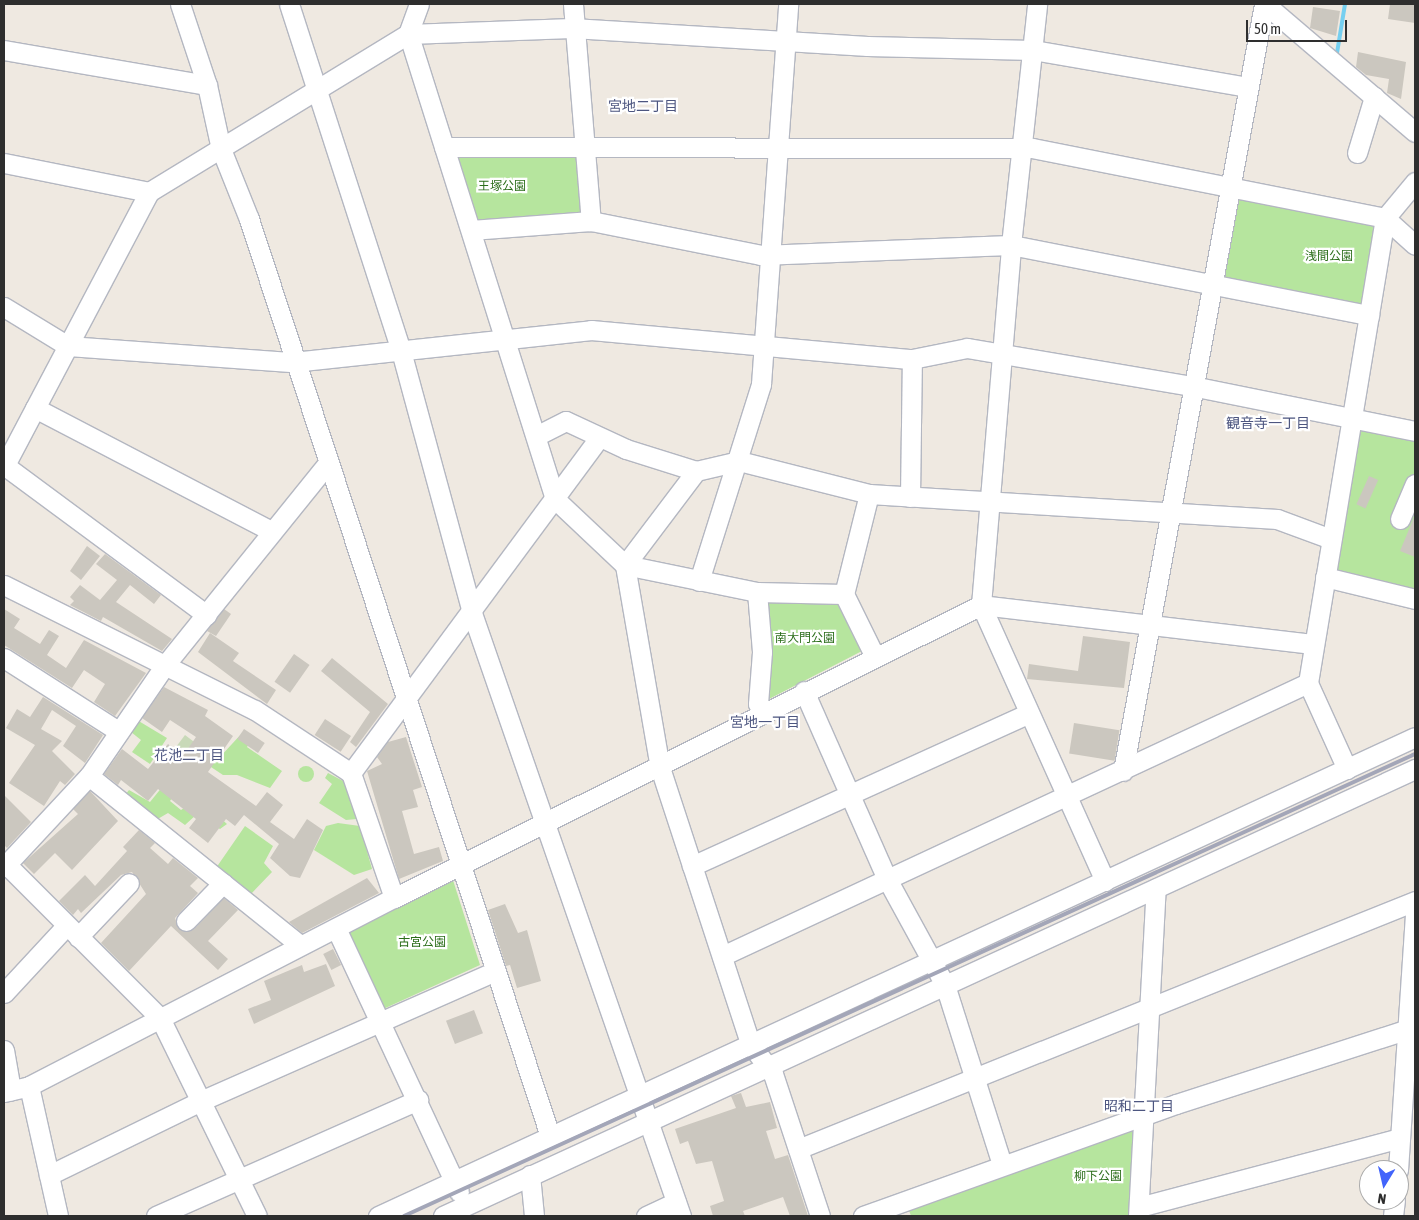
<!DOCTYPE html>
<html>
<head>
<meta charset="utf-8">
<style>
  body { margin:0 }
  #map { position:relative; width:1419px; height:1220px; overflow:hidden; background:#efe9e1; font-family:"Asap Condensed","Noto Sans JP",sans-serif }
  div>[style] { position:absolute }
  .green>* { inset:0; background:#b6e59e; transform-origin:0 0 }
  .round { border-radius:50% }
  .cemetery>* { inset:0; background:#c8d9b8; transform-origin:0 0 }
  .stream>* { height:4px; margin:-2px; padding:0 2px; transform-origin:2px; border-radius:2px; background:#75cff0 }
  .building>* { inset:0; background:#cbc7bf; transform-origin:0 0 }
  .roads { filter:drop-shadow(1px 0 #b4b7c1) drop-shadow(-1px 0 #b4b7c1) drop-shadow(0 1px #b4b7c1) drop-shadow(0 -1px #b4b7c1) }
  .minor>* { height:19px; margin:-9.5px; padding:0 9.5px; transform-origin:9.5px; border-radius:9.5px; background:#fff }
  .rail>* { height:4px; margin:-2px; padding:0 2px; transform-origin:2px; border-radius:2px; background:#a3a6b8 }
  span { translate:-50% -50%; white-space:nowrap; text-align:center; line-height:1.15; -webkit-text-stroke:4.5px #fff; paint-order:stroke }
  .park-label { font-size:12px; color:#2c6e1b }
  .neighbourhood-label { font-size:14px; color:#4d5680 }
  .frame { position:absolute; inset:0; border:5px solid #2e2e2e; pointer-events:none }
  .north { position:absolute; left:1359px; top:1160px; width:50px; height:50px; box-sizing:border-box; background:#fff; border:1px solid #ababab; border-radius:50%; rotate:189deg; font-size:14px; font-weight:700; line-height:20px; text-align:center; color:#2e2e2e }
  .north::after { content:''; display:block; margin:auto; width:18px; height:22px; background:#4264fb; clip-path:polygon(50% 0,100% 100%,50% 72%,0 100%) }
  .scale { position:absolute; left:1246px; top:20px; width:101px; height:22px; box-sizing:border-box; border:2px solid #2e2e2e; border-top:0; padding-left:6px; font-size:15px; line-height:18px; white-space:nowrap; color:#2e2e2e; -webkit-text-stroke:4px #fff; paint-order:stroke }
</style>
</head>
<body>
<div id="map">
  <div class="green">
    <div style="clip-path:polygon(580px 149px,586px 218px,473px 226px,450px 152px)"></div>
    <div style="left:1233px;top:191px;width:152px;height:91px;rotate:11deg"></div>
    <div style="clip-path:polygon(1355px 425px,1415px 436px,1415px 595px,1331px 571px)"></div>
    <div style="clip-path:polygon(772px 597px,838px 605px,862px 651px,769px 699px,764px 697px,767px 602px)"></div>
    <div style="clip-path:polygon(137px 720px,167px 738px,150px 764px,132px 752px,141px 740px,131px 732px)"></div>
    <div style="clip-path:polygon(244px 731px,253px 737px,247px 747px,282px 771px,270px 788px,237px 775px,223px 775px,202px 761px,208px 751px,219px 758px)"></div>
    <div class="round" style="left:298px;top:766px;width:16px;height:16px"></div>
    <div style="clip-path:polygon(328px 773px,345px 782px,357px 819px,346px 820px,319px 803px,332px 784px,325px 778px)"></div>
    <div style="clip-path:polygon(163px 786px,175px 793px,170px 801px,181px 810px,198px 798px,227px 824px,220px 829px,197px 814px,185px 825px,168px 813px,156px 820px,125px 795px,129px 790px,150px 802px)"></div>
    <div style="clip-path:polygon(338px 823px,360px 826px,372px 869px,354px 875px,314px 850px,326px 826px)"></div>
    <div style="clip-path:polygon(245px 826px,273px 846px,264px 863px,272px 872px,251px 894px,216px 868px)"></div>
    <div style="clip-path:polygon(452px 877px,480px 965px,381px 1010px,345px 932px)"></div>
    <div style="clip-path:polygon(1140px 1119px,1137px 1216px,911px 1216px,906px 1202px)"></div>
  </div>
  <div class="cemetery">
    <div style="left:185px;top:735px;width:26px;height:14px;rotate:37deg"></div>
  </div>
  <div class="stream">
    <div style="left:1337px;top:53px;width:50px;rotate:-80.7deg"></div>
  </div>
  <div class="building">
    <div style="clip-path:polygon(1390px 4px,1415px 4px,1415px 23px,1388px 19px)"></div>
    <div style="clip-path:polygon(1313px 7px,1340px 11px,1336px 36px,1310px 28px)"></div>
    <div style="clip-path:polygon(1358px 52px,1406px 62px,1401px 99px,1387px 93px,1389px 79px,1366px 75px,1356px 67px)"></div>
    <div style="left:1369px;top:476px;width:10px;height:31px;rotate:24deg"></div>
    <div style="clip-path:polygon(1415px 515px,1415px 557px,1400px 551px)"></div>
    <div style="clip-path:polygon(87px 546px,100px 556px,81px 580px,70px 571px)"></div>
    <div style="clip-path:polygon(105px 554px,161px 595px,154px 604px,130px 585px,116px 602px,172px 639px,162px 651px,103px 617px,101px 621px,70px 605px,74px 601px,70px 597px,80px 585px,100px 600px,117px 580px,96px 564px)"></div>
    <div style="clip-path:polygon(4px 609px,20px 619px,14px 628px,40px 644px,49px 630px,59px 636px,47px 655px,66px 668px,84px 640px,146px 673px,115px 716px,94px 702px,105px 684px,84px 670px,72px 688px,4px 645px)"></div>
    <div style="clip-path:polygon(224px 609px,231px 614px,216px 636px,207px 631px)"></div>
    <div style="clip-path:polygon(210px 633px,239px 653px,233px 661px,276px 690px,267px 704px,198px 652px)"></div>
    <div style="clip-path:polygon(1083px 636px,1130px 642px,1124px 688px,1027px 679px,1029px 664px,1078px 671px)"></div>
    <div style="left:294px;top:654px;width:19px;height:34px;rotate:35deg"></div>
    <div style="clip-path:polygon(332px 658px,388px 704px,356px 747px,350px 742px,370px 712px,321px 671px)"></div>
    <div style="clip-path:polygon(164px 687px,208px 710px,205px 716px,233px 736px,208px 772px,256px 806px,267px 792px,283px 805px,270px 822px,294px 839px,307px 819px,323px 830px,300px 878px,290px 876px,270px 858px,279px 844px,244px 815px,235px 826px,226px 819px,208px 843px,189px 828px,196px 819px,158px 789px,148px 801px,121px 780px,118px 785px,104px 774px,122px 749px,148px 769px,168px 744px,183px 756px,196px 737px,170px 720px,162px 732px,142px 718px)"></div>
    <div style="clip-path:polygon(43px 697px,103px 735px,85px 763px,63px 746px,76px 726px,52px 710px,41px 729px,62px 741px,52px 751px,75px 774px,65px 785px,60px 781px,44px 806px,9px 783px,35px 745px,6px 728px,17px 709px,30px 717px)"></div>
    <div style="left:325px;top:719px;width:31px;height:19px;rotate:33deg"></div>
    <div style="left:1074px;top:723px;width:46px;height:31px;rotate:9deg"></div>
    <div style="left:244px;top:729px;width:25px;height:12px;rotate:34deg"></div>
    <div style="clip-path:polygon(406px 737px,422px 787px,413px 790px,418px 807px,402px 811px,414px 854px,439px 847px,443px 861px,399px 879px,367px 771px,382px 764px,377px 757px,388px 742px)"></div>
    <div style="clip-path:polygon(90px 791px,118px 821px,72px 870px,55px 853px,34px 874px,23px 863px,78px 814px,73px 809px)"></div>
    <div style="clip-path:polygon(4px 795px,31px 822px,7px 848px,4px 845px)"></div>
    <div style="clip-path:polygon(139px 830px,155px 843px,150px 848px,168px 864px,173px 858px,198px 878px,190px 886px,198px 893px,175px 918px,179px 929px,194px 929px,224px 898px,238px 910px,208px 941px,228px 959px,218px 970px,171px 926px,129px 971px,101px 943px,146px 894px,132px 872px,121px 875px,81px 913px,78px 909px,73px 915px,59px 901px,85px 875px,95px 886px,127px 851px,123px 847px)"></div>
    <div style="clip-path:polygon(367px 878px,379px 893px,302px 933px,289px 922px)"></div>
    <div style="clip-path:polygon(505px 904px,518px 933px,527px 930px,541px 981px,517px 988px,510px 965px,506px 966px,488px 910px)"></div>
    <div style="left:333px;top:949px;width:18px;height:11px;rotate:63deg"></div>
    <div style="clip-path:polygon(326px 964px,335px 986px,254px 1024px,248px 1009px,271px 1000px,264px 981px,302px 965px,304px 972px)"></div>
    <div style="left:474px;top:1010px;width:25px;height:30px;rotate:69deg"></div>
    <div style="clip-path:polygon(741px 1093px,746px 1107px,770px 1102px,777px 1128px,766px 1131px,775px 1159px,788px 1155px,808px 1216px,790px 1216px,783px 1197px,743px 1211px,745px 1216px,713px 1216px,710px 1206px,724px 1201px,712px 1161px,696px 1164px,688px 1141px,680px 1144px,675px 1129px,736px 1108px,731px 1096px)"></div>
  </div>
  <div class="roads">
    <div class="minor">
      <div style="left:180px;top:4px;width:85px;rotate:71.6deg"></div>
      <div style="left:207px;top:85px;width:66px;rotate:77.7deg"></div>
      <div style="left:221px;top:149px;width:75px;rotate:68.2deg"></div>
      <div style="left:249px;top:219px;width:965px;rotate:71.83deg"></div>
      <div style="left:289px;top:4px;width:365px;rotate:72.1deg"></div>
      <div style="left:401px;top:351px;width:271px;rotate:74.8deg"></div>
      <div style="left:472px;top:613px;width:638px;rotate:70.88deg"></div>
      <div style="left:573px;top:4px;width:218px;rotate:85.3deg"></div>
      <div style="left:1265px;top:4px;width:197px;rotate:40.5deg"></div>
      <div style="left:4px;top:50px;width:206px;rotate:9.8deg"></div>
      <div style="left:444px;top:147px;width:588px;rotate:0.1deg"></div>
      <div style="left:1032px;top:148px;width:360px;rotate:11.2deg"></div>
      <div style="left:1385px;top:218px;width:40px;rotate:42deg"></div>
      <div style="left:1357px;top:153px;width:59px;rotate:-73.1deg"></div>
      <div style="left:4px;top:163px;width:148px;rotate:11.3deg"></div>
      <div style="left:471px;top:230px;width:120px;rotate:-4.3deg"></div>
      <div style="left:591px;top:221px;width:173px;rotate:11.3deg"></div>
      <div style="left:761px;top:255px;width:250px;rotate:-2.3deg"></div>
      <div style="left:1011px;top:245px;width:365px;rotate:11.1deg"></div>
      <div style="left:4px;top:307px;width:75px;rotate:31.4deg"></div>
      <div style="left:68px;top:346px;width:226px;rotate:4.1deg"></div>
      <div style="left:293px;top:362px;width:300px;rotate:-6.1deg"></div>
      <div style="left:591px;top:330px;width:322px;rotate:5.2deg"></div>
      <div style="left:912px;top:359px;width:56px;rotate:-11.3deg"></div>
      <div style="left:967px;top:348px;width:228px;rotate:9.6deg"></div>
      <div style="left:1192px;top:386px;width:227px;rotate:11.4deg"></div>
      <div style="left:35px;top:408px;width:266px;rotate:27.5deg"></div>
      <div style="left:538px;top:435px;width:31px;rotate:-27deg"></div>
      <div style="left:566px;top:421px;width:66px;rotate:25deg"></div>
      <div style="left:626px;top:449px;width:73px;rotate:17.4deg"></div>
      <div style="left:4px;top:465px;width:252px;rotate:36.5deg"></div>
      <div style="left:4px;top:467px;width:311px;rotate:-62.2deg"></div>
      <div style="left:149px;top:192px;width:303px;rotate:-31.4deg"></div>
      <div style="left:408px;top:34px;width:32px;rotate:-70deg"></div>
      <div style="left:869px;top:494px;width:103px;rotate:104deg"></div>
      <div style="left:844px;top:594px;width:70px;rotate:63.8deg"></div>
      <div style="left:910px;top:497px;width:138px;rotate:-89.2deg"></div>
      <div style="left:1400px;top:519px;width:38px;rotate:-67deg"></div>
      <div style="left:1325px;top:577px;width:93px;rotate:13.7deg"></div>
      <div style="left:699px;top:581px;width:207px;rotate:-72.5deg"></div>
      <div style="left:761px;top:384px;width:381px;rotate:-85.9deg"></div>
      <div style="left:4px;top:585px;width:280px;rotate:26.5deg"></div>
      <div style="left:255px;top:710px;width:115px;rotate:33.3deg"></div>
      <div style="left:351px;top:773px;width:132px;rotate:71deg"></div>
      <div style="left:757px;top:592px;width:60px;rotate:85.2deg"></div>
      <div style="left:762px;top:652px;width:52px;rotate:94.4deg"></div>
      <div style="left:758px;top:704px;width:9px;rotate:49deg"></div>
      <div style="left:844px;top:594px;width:87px;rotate:-178.7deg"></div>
      <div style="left:757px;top:592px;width:135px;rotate:-168.4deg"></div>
      <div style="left:625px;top:565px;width:118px;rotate:-52.9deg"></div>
      <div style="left:696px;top:471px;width:44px;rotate:-13.1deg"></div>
      <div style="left:739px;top:461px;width:134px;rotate:14.2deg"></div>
      <div style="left:869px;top:494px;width:409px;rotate:3.5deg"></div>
      <div style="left:1277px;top:519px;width:58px;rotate:20.3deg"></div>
      <div style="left:4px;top:658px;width:135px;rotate:32.6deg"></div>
      <div style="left:804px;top:691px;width:206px;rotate:66.2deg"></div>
      <div style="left:887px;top:879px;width:121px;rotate:61.3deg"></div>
      <div style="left:945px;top:985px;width:189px;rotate:72.4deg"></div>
      <div style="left:1347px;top:769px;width:94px;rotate:-114.4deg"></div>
      <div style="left:1308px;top:683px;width:471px;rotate:-80.6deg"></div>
      <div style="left:1385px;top:218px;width:47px;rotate:-50.2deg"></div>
      <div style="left:1123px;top:771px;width:780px;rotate:-79.58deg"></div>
      <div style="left:351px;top:773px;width:417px;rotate:-53.5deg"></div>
      <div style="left:89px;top:776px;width:270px;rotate:38.7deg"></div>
      <div style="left:4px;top:862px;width:221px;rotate:45deg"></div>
      <div style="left:160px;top:1018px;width:220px;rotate:63.9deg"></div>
      <div style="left:692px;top:866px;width:370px;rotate:-24.4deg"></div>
      <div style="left:4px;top:867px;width:125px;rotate:-47deg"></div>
      <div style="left:89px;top:776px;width:135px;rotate:-55.6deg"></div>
      <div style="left:165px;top:665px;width:258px;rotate:-51.1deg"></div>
      <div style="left:1105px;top:881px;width:303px;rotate:-114.2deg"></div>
      <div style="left:981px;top:605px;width:335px;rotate:6.7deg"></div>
      <div style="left:186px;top:921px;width:53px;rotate:-45.8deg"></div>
      <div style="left:336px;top:928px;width:291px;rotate:65deg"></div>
      <div style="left:78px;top:937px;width:74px;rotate:-46.6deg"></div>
      <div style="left:722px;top:956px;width:646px;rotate:-24.98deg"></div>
      <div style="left:4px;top:993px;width:91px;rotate:-47.2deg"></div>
      <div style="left:4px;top:1050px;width:41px;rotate:80.1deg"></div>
      <div style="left:29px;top:1086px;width:133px;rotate:77.4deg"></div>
      <div style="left:4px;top:1092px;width:26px;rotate:-13deg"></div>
      <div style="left:29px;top:1086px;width:411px;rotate:-27.3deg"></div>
      <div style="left:394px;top:898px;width:656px;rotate:-26.53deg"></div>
      <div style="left:981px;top:605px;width:361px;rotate:-85.2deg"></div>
      <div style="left:1011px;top:245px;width:242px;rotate:-83.8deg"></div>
      <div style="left:798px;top:1149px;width:665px;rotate:-21.9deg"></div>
      <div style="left:1398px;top:1170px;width:260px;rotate:-86.2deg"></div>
      <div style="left:49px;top:1175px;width:171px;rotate:-26deg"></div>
      <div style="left:203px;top:1100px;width:320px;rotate:-23.8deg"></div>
      <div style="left:530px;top:1175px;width:41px;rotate:84.4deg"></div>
      <div style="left:1139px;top:1207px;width:270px;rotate:-14.8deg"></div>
      <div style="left:156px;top:1216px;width:287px;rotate:-23.9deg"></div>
      <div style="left:378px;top:1216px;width:1142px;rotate:-24.79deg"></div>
      <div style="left:443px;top:1216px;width:1070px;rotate:-24.7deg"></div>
      <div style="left:646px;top:1216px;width:33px;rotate:-25deg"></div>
      <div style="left:820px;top:1216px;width:150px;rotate:-108.3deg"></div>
      <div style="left:773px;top:1074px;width:39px;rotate:-127deg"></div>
      <div style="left:750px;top:1043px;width:289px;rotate:-108.1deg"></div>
      <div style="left:660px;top:768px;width:206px;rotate:-99.8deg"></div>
      <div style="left:625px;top:565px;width:96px;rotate:-136.7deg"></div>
      <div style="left:555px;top:499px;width:488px;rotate:-107.5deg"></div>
      <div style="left:408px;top:34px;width:164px;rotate:-2.1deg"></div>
      <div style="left:572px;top:28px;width:296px;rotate:3.5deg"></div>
      <div style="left:867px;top:46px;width:166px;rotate:1.4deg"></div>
      <div style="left:1033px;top:50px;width:218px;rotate:9.8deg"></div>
      <div style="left:863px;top:1216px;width:332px;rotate:-19.7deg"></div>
      <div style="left:1176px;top:1104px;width:251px;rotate:-17.9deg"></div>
      <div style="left:1138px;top:1216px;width:328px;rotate:-86.9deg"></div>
      <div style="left:1393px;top:1216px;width:16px;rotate:-83deg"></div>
    </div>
  </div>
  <div class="rail">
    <div style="left:404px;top:1216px;width:1112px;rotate:-24.56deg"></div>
  </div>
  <div class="park-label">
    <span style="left:502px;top:187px">王塚公園</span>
    <span style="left:1329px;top:257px">浅間公園</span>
    <span style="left:805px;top:639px">南大門公園</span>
    <span style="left:422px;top:943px">古宮公園</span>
    <span style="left:1098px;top:1177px">柳下公園</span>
  </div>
  <div class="neighbourhood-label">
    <span style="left:643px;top:106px">宮地二丁目</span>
    <span style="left:1268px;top:423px">観音寺一丁目</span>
    <span style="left:765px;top:722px">宮地一丁目</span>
    <span style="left:189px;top:755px">花池二丁目</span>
    <span style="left:1139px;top:1106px">昭和二丁目</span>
  </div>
  <div class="frame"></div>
  <div class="north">N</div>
  <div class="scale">50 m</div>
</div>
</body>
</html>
